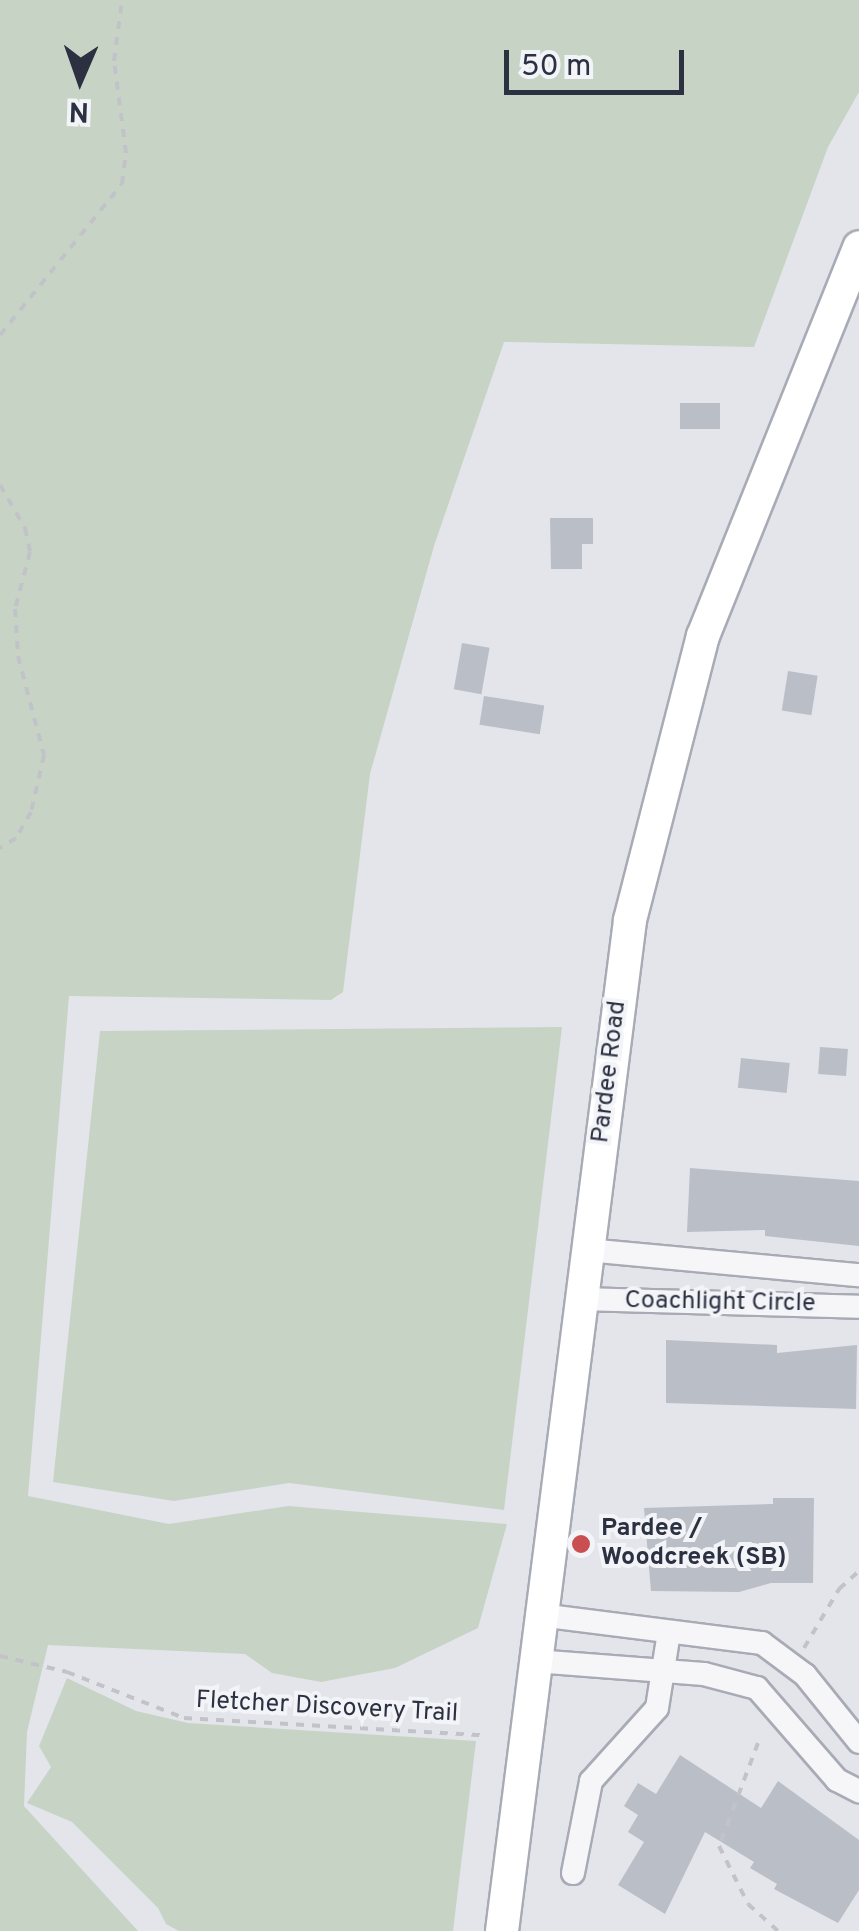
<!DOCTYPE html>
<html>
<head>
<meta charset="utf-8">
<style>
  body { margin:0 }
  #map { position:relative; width:859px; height:1931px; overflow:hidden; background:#e3e5eb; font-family:Overpass,sans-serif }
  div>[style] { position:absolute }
  .green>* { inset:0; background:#c7d4c5 }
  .building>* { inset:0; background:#babec7; transform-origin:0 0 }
  .path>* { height:4px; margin-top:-2px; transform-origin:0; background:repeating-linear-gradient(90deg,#c1c3c9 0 8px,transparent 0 16px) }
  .roads { filter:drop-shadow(2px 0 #a8abb5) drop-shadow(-2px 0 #a8abb5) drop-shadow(0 2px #a8abb5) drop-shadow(0 -2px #a8abb5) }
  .minor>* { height:22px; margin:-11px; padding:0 11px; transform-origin:11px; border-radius:11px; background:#f6f6f9 }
  .secondary>* { height:32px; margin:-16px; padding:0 16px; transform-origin:16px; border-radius:16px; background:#fff }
  .dots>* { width:28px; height:28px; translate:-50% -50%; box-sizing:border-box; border:5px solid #f3f4f8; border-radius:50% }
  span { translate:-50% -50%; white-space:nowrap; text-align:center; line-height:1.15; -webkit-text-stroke:8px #f3f4f8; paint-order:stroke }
  .street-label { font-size:25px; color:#2c3142 }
  .poi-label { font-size:25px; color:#2c3142; font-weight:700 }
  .left { translate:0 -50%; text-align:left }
  .north { position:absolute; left:30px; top:30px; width:100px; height:100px; -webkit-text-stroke:8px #f3f4f8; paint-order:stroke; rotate:182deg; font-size:28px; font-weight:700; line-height:40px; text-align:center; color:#2c3142 }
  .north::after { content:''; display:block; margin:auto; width:35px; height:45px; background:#2c3142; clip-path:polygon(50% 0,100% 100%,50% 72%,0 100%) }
  .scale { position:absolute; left:504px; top:50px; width:180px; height:45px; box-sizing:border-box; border:5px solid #2c3142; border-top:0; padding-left:12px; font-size:30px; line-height:35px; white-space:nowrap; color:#2c3142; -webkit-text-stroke:8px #f3f4f8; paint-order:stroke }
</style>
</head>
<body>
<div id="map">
  <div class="green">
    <div style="clip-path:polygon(0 0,859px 0,859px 92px,828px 147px,754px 347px,504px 342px,434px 546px,370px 774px,343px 992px,331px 1000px,69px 996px,28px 1496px,169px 1524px,288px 1506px,507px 1524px,478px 1628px,395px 1668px,321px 1682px,272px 1673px,245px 1654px,48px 1645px,27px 1732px,24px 1806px,138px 1931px,0 1931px)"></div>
    <div style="clip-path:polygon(562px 1027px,504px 1510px,289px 1483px,174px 1501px,53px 1482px,100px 1031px)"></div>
    <div style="clip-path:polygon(67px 1678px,136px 1711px,188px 1723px,476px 1741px,453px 1931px,179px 1931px,166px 1924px,158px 1908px,72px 1822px,27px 1803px,51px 1767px,39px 1746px)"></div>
  </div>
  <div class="building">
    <div style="left:680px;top:403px;width:40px;height:26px"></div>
    <div style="clip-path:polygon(550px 518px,593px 518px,593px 544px,582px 544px,582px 569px,551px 569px)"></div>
    <div style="left:462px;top:643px;width:28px;height:47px;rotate:10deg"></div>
    <div style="left:788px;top:671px;width:30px;height:40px;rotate:9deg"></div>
    <div style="left:484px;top:696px;width:61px;height:29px;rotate:9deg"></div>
    <div style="left:820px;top:1047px;width:28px;height:27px;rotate:4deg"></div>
    <div style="left:741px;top:1058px;width:49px;height:30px;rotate:6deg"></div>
    <div style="clip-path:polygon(690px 1168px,859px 1181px,859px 1246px,765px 1236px,765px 1230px,687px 1232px)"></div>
    <div style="clip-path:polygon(666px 1340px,777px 1345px,777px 1353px,857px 1345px,856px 1409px,666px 1403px)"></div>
    <div style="clip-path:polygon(773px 1498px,814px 1498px,813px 1583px,771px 1583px,739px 1592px,651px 1591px,644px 1508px,773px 1504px)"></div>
    <div style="clip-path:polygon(680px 1755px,761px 1808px,778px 1781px,859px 1840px,859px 1890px,838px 1923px,774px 1889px,777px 1884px,750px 1868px,754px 1862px,705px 1832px,665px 1914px,618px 1885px,644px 1842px,628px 1832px,638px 1815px,624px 1806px,638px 1783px,656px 1794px)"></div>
  </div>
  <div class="path">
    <div style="left:0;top:335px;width:194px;rotate:-51.1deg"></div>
    <div style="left:122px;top:184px;width:31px;rotate:-83deg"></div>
    <div style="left:126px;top:153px;width:93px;rotate:-97.4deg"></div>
    <div style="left:114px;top:61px;width:62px;rotate:-82.5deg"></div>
    <div style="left:0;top:485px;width:50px;rotate:59.8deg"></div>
    <div style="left:25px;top:528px;width:25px;rotate:78deg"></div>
    <div style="left:30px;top:552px;width:59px;rotate:104.7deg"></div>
    <div style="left:15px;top:609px;width:47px;rotate:86.3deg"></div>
    <div style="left:18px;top:656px;width:102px;rotate:75.3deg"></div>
    <div style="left:44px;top:755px;width:58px;rotate:102.8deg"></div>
    <div style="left:31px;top:812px;width:30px;rotate:120deg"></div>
    <div style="left:16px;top:838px;width:19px;rotate:148deg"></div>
    <div style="left:804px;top:1648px;width:69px;rotate:-59.3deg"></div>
    <div style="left:839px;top:1589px;width:27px;rotate:-42deg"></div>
    <div style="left:0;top:1656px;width:69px;rotate:13.4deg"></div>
    <div style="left:67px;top:1672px;width:126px;rotate:21.5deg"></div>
    <div style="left:184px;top:1718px;width:298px;rotate:3.3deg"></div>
    <div style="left:758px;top:1743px;width:110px;rotate:110.7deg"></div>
    <div style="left:719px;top:1846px;width:65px;rotate:63.4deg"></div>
    <div style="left:748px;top:1904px;width:40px;rotate:42deg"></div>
  </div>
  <div class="roads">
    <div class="minor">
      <div style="left:587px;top:1250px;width:273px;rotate:5.3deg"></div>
      <div style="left:580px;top:1299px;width:279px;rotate:1.6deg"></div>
      <div style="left:540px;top:1615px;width:224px;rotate:7.2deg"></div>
      <div style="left:762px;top:1643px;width:54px;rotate:36.7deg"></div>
      <div style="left:805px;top:1675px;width:86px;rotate:51.1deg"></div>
      <div style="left:535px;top:1661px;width:169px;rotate:4.4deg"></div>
      <div style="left:704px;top:1674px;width:55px;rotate:14.8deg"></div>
      <div style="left:757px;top:1688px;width:122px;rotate:49deg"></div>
      <div style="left:837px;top:1780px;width:25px;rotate:27deg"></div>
      <div style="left:573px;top:1873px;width:94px;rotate:-78.9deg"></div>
      <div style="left:591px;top:1781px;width:98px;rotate:-47.9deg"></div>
      <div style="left:657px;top:1708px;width:77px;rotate:-81deg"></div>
    </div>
    <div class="secondary">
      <div style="left:502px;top:1931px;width:1019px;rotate:-82.78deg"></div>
      <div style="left:630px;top:920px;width:293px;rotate:-75.6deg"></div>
      <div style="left:703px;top:636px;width:419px;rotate:-68.1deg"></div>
    </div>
  </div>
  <div class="dots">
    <div style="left:581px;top:1544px;background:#c94f52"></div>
  </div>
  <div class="street-label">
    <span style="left:610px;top:1072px;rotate:-83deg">Pardee Road</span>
    <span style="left:720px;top:1303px;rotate:1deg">Coachlight Circle</span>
    <span style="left:327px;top:1708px;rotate:3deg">Fletcher Discovery Trail</span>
  </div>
  <div class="poi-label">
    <span class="left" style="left:601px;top:1544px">Pardee /<br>Woodcreek (SB)</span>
  </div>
  <div class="north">N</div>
  <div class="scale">50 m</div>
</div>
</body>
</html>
